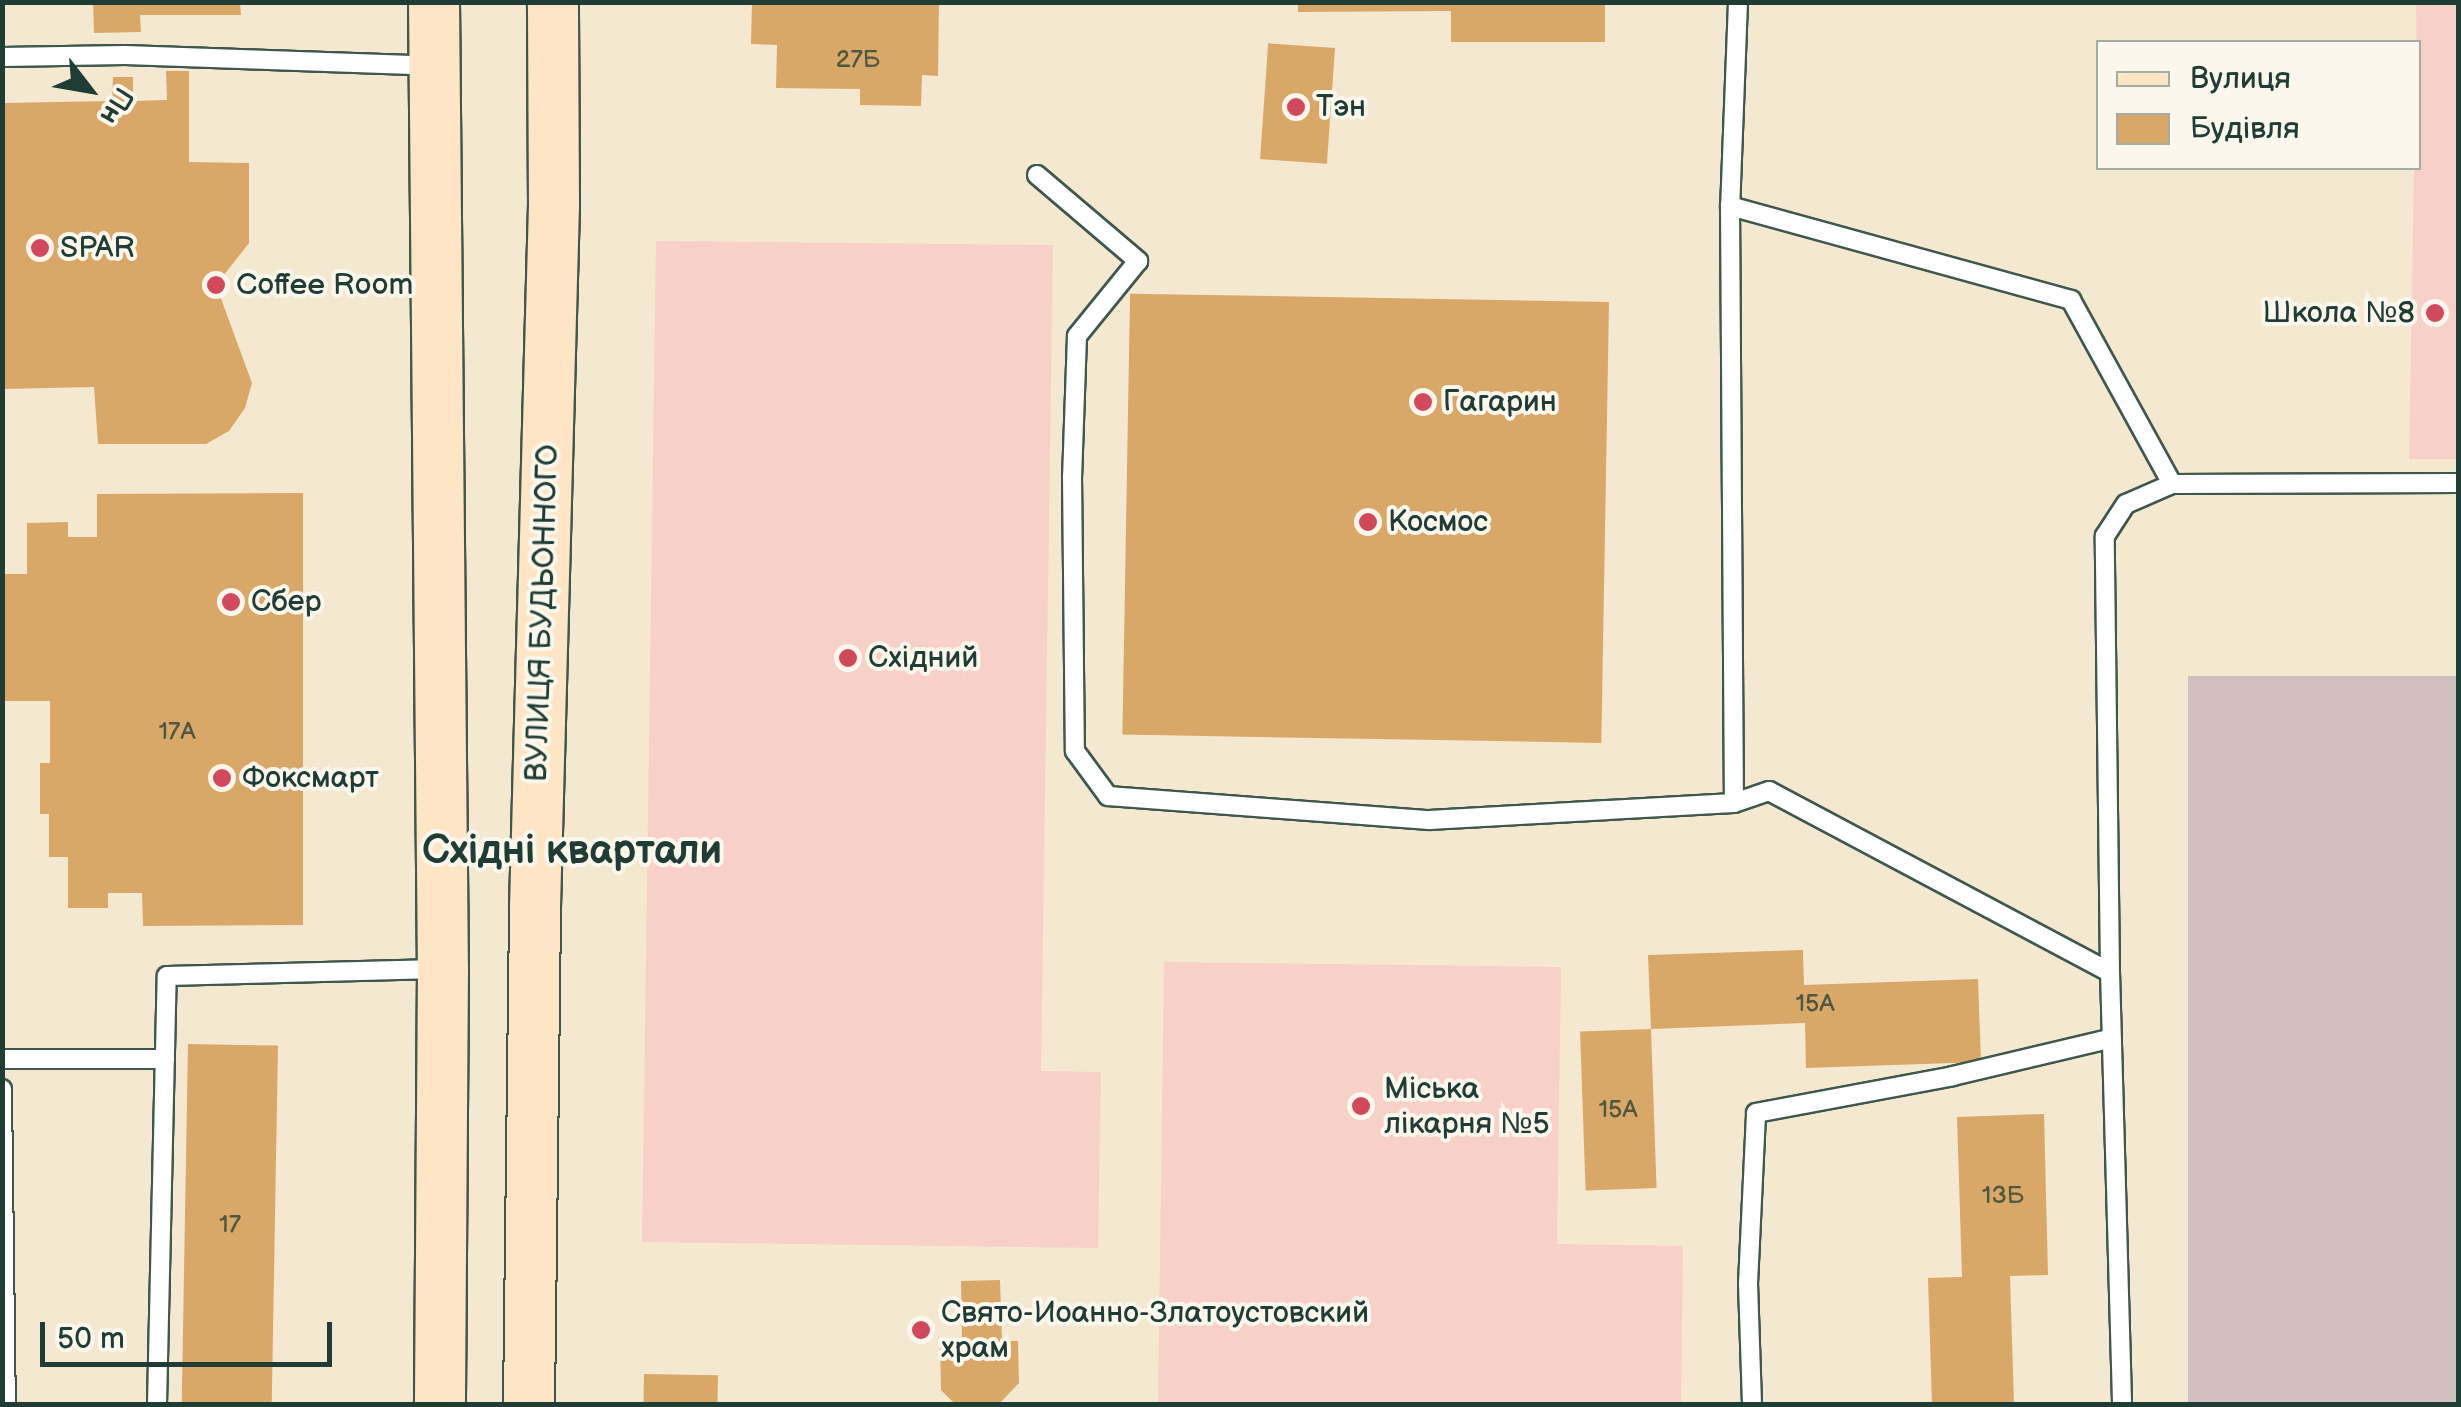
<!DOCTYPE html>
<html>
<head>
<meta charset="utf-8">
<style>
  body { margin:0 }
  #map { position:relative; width:2461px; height:1407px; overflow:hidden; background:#f5e8d1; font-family:"Balsamiq Sans",sans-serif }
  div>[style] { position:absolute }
  .built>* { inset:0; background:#f7d1c7 }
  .industrial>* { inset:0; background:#d2bfc0; transform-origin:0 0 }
  .building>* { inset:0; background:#d9a767; transform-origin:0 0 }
  .roads { filter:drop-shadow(2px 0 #3f574c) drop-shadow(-2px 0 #3f574c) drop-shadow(0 2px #3f574c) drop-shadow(0 -2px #3f574c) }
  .service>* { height:18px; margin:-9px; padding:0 9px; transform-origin:9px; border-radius:9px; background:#fff }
  .secondary>* { height:50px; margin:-25px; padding:0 25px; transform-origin:25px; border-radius:25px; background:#fde5c5 }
  .dots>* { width:28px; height:28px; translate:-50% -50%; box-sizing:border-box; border:5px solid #fbf7ec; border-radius:50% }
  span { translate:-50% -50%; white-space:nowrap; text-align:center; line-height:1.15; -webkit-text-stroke:8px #fbf7ec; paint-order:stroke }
  .number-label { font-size:25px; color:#4e5841 }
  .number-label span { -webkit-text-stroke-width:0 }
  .poi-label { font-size:30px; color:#1f3d34 }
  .left { translate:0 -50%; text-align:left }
  .right { translate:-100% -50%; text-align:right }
  .street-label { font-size:30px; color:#1f3d34 }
  .district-label { font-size:40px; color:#1f3d34; font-weight:700 }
  .frame { position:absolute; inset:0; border:5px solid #1f3d34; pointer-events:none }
  .legend { position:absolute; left:2096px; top:40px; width:325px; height:130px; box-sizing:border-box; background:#fbf7ec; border:2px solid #a3ada2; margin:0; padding:12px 18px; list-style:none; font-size:30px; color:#1f3d34 }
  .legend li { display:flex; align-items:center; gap:20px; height:50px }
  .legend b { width:50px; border:2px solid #a3ada2 }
  .north { position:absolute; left:40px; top:40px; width:100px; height:100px; -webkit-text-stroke:8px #fbf7ec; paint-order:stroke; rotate:121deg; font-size:28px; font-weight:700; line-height:40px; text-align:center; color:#1f3d34 }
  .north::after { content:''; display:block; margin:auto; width:35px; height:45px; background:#1f3d34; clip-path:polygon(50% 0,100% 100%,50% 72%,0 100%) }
  .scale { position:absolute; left:40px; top:1322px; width:292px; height:45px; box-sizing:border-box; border:5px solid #1f3d34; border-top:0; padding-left:12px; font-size:30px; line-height:35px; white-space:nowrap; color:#1f3d34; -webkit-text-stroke:8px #fbf7ec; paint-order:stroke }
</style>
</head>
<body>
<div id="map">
  <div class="built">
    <div style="clip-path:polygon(2416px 3px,2458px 3px,2458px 459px,2409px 459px,2414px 168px,2418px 168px)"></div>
    <div style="clip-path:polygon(656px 241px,1053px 245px,1041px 1071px,1101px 1072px,1098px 1248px,642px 1242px)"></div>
    <div style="clip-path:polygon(1164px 962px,1561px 967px,1557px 1244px,1683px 1246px,1681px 1404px,1158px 1404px)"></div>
  </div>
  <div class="industrial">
    <div style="left:2458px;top:676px;width:728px;height:270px;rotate:90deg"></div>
  </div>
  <div class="building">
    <div style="clip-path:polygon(93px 2px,240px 2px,241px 15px,140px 15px,141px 32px,94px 33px)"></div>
    <div style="clip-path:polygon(752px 2px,939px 2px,938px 76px,922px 75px,921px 106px,860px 105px,860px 89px,776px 88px,777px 45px,751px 44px)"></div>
    <div style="clip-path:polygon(1298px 2px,1605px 2px,1605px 42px,1451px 42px,1451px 11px,1298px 12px)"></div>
    <div style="left:1335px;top:48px;width:116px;height:67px;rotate:94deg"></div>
    <div style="clip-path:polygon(166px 71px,189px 71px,189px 162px,249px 163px,249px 243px,216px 285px,252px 383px,245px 408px,229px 431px,206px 444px,98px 444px,94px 387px,2px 389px,2px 103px,112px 101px,113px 77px,133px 77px,133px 101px,167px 100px)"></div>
    <div style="left:1609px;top:302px;width:441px;height:479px;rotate:91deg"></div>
    <div style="clip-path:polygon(303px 493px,303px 925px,143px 926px,142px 893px,108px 893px,108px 908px,68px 908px,68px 857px,49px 857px,49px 814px,40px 814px,40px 763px,50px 763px,50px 701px,2px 701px,2px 574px,27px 574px,27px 523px,68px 522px,68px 537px,97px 537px,97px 494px)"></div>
    <div style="clip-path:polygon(1803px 950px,1804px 985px,1978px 979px,1981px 1062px,1806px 1068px,1805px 1023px,1651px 1029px,1648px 955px)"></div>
    <div style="left:1651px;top:1029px;width:159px;height:71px;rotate:88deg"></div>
    <div style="left:188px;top:1044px;width:90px;height:360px;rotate:1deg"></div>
    <div style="clip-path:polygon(2044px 1114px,2048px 1275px,2010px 1276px,2014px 1404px,1932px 1404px,1928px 1278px,1962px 1277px,1957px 1117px)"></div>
    <div style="clip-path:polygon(1000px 1280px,1002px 1341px,1018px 1341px,1019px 1383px,999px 1404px,955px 1404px,941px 1390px,940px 1342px,962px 1342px,961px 1281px)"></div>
    <div style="left:644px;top:1374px;width:74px;height:30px;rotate:1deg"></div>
  </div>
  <div class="roads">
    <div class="service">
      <div style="left:1738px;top:2px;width:204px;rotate:92.2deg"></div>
      <div style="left:1730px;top:206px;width:597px;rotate:89.62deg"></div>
      <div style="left:1734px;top:803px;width:37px;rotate:-19deg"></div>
      <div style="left:1769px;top:791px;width:386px;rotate:28deg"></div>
      <div style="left:2110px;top:972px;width:436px;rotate:-90.7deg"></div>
      <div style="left:2105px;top:536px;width:38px;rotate:-57deg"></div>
      <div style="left:2126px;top:504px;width:50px;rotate:-23.5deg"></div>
      <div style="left:2172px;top:484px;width:286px;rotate:-0.2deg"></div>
      <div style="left:2px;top:57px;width:123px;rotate:-0.9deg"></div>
      <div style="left:125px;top:55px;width:309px;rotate:2deg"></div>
      <div style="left:1037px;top:175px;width:133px;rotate:40.4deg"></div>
      <div style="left:1138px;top:261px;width:97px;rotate:129.1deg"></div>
      <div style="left:1077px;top:336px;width:140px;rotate:92deg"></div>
      <div style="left:1072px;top:476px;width:275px;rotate:89.4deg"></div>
      <div style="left:1075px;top:751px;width:56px;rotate:53.7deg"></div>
      <div style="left:1108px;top:796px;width:322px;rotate:4.3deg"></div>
      <div style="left:1429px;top:820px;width:305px;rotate:-3.2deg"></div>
      <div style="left:1730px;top:206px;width:354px;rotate:15.4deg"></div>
      <div style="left:2071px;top:300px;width:210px;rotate:61.2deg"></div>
      <div style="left:2110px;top:972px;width:432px;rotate:88.4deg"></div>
      <div style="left:2px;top:1059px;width:163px"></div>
      <div style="left:2px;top:1089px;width:315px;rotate:89.3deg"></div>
      <div style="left:157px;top:1404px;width:428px;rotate:-88.7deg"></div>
      <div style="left:167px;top:976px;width:271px;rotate:-1.5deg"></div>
      <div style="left:1752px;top:1404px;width:120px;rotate:-91.9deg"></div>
      <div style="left:1748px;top:1284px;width:171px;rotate:-87.3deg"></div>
      <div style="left:1756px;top:1113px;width:200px;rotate:-10.6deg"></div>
      <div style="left:1953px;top:1076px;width:163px;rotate:-13.4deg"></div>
    </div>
    <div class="secondary">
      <div style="left:434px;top:2px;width:967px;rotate:89.47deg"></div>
      <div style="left:443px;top:969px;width:435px;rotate:90.4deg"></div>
      <div style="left:529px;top:1404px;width:497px;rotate:-89.3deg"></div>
      <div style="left:535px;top:907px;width:703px;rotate:-88.45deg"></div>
      <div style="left:554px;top:204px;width:202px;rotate:-90.3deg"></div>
    </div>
  </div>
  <div class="dots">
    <div style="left:1296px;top:107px;background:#d1495b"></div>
    <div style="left:40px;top:248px;background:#d1495b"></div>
    <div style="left:216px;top:285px;background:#d1495b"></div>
    <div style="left:2435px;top:313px;background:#d1495b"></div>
    <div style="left:1423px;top:402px;background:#d1495b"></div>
    <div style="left:1368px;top:522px;background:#d1495b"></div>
    <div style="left:231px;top:602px;background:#d1495b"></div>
    <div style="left:848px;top:658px;background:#d1495b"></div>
    <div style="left:222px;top:778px;background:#d1495b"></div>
    <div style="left:1361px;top:1106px;background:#d1495b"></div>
    <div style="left:921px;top:1330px;background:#d1495b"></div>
  </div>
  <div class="number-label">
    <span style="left:858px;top:60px">27Б</span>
    <span style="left:177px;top:732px">17А</span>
    <span style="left:1815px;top:1004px">15А</span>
    <span style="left:1618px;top:1110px">15А</span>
    <span style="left:2003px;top:1196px">13Б</span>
    <span style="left:230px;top:1225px">17</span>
  </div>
  <div class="poi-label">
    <span class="left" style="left:1316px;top:107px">Тэн</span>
    <span class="left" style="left:60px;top:248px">SPAR</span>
    <span class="left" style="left:236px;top:285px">Coffee Room</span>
    <span class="right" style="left:2415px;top:313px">Школа №8</span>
    <span class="left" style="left:1443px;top:402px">Гагарин</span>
    <span class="left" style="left:1388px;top:522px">Космос</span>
    <span class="left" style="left:251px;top:602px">Сбер</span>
    <span class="left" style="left:868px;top:658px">Східний</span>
    <span class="left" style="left:242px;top:778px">Фоксмарт</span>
    <span class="left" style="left:1384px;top:1106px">Міська<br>лікарня №5</span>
    <span class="left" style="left:941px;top:1330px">Свято-Иоанно-Златоустовский<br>храм</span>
  </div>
  <div class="street-label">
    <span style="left:543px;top:613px;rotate:-88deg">ВУЛИЦЯ БУДЬОННОГО</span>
  </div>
  <div class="district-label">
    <span style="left:572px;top:851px">Східні квартали</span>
  </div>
  <div class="frame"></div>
  <ul class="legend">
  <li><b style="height:12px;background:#fde5c5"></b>Вулиця</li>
  <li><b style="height:28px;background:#d9a767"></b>Будівля</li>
  </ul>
  <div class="north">Пн</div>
  <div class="scale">50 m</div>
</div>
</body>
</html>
